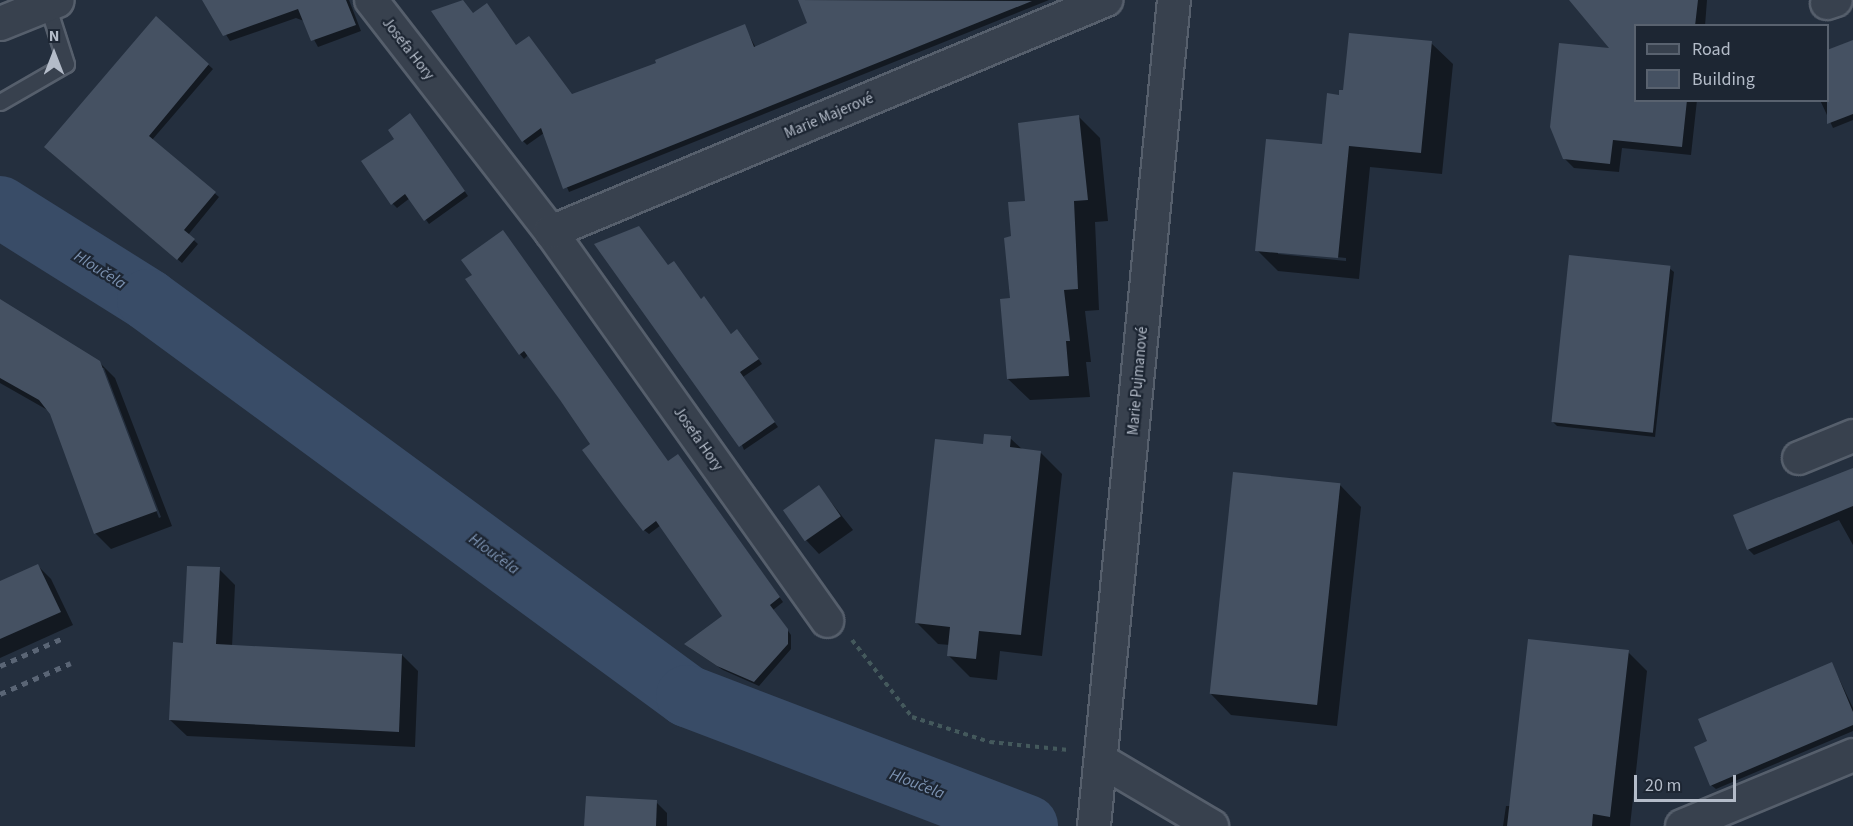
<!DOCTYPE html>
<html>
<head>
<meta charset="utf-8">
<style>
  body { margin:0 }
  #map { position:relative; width:1853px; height:826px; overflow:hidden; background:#242f3e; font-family:"Source Sans 3",sans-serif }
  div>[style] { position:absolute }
  .shadow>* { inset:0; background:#0007 }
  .river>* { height:62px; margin:-31px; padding:0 31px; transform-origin:31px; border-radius:31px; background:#394c67 }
  .building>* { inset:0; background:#455162; transform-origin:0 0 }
  .path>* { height:4px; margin-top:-2px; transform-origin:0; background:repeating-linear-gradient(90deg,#44595c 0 4.5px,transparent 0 9px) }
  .roads { filter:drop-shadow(2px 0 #565f6c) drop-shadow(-2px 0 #565f6c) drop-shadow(0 2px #565f6c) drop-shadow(0 -2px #565f6c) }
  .service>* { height:15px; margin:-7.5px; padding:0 7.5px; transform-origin:7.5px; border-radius:7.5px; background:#38414e }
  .minor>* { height:32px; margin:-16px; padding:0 16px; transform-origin:16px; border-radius:16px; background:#38414e }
  .tertiary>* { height:33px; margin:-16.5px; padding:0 16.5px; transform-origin:16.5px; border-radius:16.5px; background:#38414e }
  .rail>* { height:4.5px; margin-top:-2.25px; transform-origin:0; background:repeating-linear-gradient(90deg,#5a6575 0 6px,transparent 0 12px) }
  span { translate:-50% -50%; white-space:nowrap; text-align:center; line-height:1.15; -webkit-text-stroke:4.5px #1d2633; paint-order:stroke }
  .street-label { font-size:15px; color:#b4bcc9 }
  .water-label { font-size:16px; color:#7c92b1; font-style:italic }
  .legend { position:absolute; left:1634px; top:24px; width:195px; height:78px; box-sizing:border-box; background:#1d2633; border:2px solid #59626f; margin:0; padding:8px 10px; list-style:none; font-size:18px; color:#b4bcc9 }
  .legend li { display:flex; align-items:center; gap:12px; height:30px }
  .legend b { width:30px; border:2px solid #59626f }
  .north { position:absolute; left:24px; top:24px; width:60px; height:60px; -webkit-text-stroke:4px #1d2633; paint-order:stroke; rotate:0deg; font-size:16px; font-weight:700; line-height:24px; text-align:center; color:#b4bcc9 }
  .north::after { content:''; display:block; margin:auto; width:21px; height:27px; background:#b4bcc9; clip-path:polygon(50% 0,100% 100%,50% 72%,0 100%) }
  .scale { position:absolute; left:1634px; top:775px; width:102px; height:27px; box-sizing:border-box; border:3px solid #b4bcc9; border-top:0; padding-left:8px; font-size:18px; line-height:21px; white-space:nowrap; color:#b4bcc9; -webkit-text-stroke:4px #1d2633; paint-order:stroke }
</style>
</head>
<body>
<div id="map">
  <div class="shadow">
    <div style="clip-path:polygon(204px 0,349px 0,361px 31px,318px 47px,304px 21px,296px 18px,230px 41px)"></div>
    <div style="clip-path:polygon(802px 0,1049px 0,569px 192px,544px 133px,527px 145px,523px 141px,474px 15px,572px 95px,658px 64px,744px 26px,756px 48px,809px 24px)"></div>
    <div style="clip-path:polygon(1571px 0,1707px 0,1705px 26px,1636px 26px,1636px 100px,1697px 100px,1691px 155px,1622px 148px,1619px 172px,1574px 168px,1564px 158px,1612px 50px)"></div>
    <div style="clip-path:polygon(156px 18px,213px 69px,152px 140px,219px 197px,188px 235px,198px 244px,182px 263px,50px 152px)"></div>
    <div style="clip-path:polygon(1853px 41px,1853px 120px,1833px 128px,1820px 100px,1828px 100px)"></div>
    <div style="clip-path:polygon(evenodd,1431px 43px,1453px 64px,1442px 174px,1370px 167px,1359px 279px,1278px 271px,1257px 250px,1324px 146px,1340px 96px,1431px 43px,1278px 251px,1346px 258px,1346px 261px,1278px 254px,1278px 251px)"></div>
    <div style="clip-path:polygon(1078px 116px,1100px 138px,1108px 221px,1095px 222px,1099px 310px,1085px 311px,1091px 362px,1086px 362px,1090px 397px,1030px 400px,1008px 379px,1013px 238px,1027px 202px)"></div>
    <div style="clip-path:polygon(414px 120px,468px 196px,429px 224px,410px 198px,397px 208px,393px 204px,396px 139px)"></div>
    <div style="clip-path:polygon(669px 267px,732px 335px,742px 336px,762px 364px,743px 377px,778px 427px,744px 450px)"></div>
    <div style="clip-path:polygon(1669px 268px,1674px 272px,1655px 437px,1557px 426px,1553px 422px)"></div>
    <div style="clip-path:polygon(467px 280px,668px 463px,682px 460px,783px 602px,773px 610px,791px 635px,791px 649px,759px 686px,723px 670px,690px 648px,725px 617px,661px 525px,649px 534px,644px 530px,593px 445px,528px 355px,524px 359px,520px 354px)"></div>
    <div style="clip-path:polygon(evenodd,0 302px,99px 362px,115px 378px,172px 526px,111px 549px,95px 533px,51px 412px,0 383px,0 302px,101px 368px,104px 368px,161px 517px,159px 518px,101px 368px)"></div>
    <div style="clip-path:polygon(1010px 438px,1023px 450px,1041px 453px,1062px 474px,1042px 656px,1000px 651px,997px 680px,970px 677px,949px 656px,950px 645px,938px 644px,916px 622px,984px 446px)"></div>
    <div style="clip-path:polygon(1853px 470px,1853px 545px,1839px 520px,1754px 555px,1748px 549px)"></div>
    <div style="clip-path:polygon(1340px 485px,1361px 507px,1337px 726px,1231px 715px,1210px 693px)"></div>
    <div style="clip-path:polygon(819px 487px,853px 530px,819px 554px,806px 540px)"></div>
    <div style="clip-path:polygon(38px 566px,51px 579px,73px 625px,0 658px,0 583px)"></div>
    <div style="clip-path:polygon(219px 569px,235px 585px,232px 647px,402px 655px,418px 671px,415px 747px,187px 736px,170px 720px,184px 644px)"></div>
    <div style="clip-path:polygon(1628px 652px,1647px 671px,1630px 826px,1503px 826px,1506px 806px,1511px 806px)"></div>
    <div style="clip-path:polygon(1832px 664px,1853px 708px,1853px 731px,1716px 789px,1711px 785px)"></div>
    <div style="clip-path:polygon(656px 802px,667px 813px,667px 826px,586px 826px)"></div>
  </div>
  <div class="river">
    <div style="left:0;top:207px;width:175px;rotate:32.1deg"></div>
    <div style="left:148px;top:300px;width:669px;rotate:36.3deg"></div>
    <div style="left:687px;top:696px;width:364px;rotate:20.9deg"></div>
  </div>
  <div class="building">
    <div style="clip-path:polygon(202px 0,346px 0,356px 25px,311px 41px,298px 9px,223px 36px)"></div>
    <div style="clip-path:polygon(463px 0,473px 13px,487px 3px,516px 45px,529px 36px,572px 94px,656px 63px,655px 60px,745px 24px,754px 47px,807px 23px,798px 0,1032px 1px,563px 189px,541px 128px,522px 142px,431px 11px)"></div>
    <div style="clip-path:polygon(1569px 0,1698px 0,1695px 26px,1635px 26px,1635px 100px,1687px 100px,1682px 147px,1613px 140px,1610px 164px,1563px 159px,1550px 127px,1559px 43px,1609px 48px)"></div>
    <div style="clip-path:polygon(156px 16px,209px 64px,149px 136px,216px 192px,184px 230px,195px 239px,177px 260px,44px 147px)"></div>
    <div style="clip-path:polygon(1349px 33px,1432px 41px,1421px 153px,1349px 146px,1338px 258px,1255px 251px,1266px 139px,1322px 144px,1327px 93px,1339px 95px,1339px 90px,1343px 90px)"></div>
    <div style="clip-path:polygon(1853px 40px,1853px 114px,1827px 124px,1827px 50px)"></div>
    <div style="clip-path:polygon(410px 113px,465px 191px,424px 221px,405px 194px,391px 205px,361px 161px,394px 139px,388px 130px)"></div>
    <div style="clip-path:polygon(1079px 115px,1088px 200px,1074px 201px,1078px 289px,1064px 290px,1070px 341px,1066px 341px,1069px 376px,1007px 379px,1000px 299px,1010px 298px,1004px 238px,1011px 236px,1008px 202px,1025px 201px,1018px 123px)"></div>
    <div style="clip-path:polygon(639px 226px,668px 265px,674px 261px,701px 299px,704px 296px,731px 334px,737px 329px,759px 359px,740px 372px,775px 422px,739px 447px,594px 244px)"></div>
    <div style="clip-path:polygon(503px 230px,668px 461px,678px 454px,780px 597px,770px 605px,788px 629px,788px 644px,754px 682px,717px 666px,684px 644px,722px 616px,656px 521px,643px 531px,622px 504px,582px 450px,590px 444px,560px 400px,524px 351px,519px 355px,465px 279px,472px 275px,461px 260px)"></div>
    <div style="left:1569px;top:255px;width:102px;height:168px;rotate:6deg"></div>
    <div style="clip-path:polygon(0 299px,100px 361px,157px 511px,94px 534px,50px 414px,39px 400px,0 378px)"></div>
    <div style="clip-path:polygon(984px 434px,1011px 436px,1010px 447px,1041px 451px,1021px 635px,979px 631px,976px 659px,947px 656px,950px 627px,915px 623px,935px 439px,983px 444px)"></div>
    <div style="clip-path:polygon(1853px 468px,1853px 506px,1747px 550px,1733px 515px)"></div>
    <div style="left:1233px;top:472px;width:108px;height:223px;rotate:6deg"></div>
    <div style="left:819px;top:485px;width:38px;height:44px;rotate:55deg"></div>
    <div style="clip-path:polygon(38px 564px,61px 612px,0 639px,0 581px)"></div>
    <div style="clip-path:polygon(187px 566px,220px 567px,216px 644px,402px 654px,399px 732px,169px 720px,173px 642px,183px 643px)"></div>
    <div style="clip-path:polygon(1528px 639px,1629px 650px,1610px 817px,1593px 814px,1592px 826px,1507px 826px)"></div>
    <div style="clip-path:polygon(1832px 662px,1853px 712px,1853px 725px,1710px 786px,1694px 747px,1707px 741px,1698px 719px)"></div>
    <div style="clip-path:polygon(586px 796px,657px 800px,656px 826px,584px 826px)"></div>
  </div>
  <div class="path">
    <div style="left:852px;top:640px;width:98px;rotate:52.1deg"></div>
    <div style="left:912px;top:717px;width:82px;rotate:17.8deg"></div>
    <div style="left:990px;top:742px;width:79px;rotate:5.8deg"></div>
  </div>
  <div class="roads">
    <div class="service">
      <div style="left:0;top:102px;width:76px;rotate:-29.9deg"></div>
      <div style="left:66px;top:64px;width:63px;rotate:-107.6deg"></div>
    </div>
    <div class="minor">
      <div style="left:371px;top:0;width:294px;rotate:52.2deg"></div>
      <div style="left:551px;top:232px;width:477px;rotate:54.6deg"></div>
      <div style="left:1827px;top:3px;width:9px;rotate:-18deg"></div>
      <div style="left:551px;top:232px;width:602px;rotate:-22.69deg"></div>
      <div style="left:1799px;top:458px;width:58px;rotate:-22.2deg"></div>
      <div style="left:1102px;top:761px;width:128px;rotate:30.6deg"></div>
      <div style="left:1094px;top:826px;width:830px;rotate:-84.47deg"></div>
      <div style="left:1682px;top:826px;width:185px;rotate:-22.5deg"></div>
    </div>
    <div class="tertiary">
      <div style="left:0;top:23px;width:61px;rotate:-22deg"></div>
    </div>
  </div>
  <div class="rail">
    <div style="left:0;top:666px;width:67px;rotate:-23.9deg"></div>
    <div style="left:0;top:694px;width:77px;rotate:-23.6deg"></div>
  </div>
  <div class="street-label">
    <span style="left:408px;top:49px;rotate:52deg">Josefa Hory</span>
    <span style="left:829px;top:116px;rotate:-23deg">Marie Majerové</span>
    <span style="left:1138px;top:381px;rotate:-85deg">Marie Pujmanové</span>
    <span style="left:698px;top:439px;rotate:55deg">Josefa Hory</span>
  </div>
  <div class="water-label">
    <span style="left:100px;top:270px;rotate:32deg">Hloučela</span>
    <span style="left:494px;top:554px;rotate:36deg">Hloučela</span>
    <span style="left:917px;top:784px;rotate:21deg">Hloučela</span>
  </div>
  <ul class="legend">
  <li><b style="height:8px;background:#38414e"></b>Road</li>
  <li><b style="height:16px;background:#455162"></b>Building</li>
  </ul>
  <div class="north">N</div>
  <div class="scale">20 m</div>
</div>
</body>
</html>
